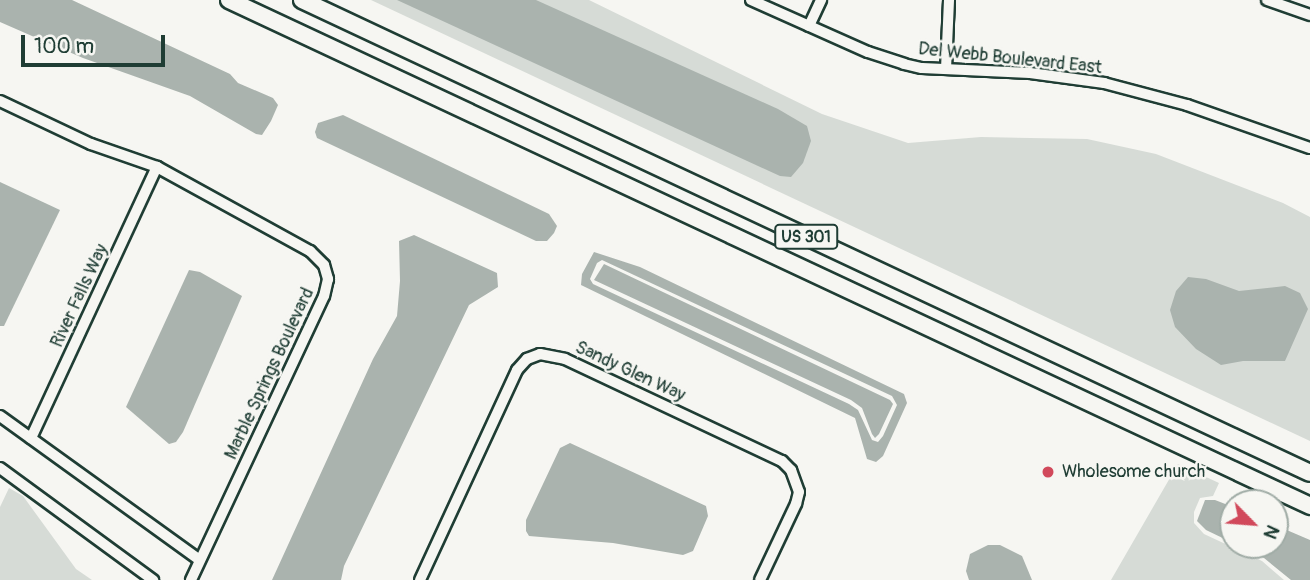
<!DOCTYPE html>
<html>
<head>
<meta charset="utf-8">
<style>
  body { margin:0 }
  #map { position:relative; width:1310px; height:580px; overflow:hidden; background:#f6f6f2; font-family:Pangolin,sans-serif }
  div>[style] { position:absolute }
  .green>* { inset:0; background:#d6dbd6 }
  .water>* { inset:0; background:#aab3ae }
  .roads { filter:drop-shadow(2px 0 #1f3d34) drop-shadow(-2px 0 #1f3d34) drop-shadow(0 2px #1f3d34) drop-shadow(0 -2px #1f3d34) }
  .minor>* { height:10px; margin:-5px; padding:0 5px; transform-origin:5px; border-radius:5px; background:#f6f6f2 }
  .primary>* { height:16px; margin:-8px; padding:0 8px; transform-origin:8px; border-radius:8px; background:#f6f6f2 }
  .dots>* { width:19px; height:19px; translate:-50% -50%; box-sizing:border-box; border:4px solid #f6f6f2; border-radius:50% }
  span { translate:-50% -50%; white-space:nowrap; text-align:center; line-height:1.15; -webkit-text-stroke:5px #f6f6f2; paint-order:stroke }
  .shield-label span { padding:2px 5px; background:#f6f6f2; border:2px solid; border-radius:5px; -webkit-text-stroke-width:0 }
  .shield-label { font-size:16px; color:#1f3d34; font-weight:700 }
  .street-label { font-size:18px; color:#1f3d34 }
  .poi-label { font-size:18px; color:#1f3d34 }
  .left { translate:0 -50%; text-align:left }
  .north { position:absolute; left:1219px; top:489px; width:70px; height:70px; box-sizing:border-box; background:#f6f6f2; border:2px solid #a0aca6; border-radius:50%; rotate:115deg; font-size:19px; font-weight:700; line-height:28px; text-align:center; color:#1f3d34 }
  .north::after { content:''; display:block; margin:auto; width:24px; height:32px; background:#d1495b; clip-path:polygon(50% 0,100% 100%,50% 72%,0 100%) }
  .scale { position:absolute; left:21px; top:35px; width:144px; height:32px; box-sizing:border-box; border:4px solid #1f3d34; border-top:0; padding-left:9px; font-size:21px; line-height:24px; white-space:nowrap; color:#1f3d34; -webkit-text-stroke:5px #f6f6f2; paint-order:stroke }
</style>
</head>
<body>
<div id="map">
  <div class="green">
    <div style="clip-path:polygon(371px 0,589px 0,822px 114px,908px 143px,981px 137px,1087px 139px,1156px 154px,1283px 203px,1310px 217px,1310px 441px)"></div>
    <div style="clip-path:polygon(1178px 464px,1219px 483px,1213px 496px,1200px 498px,1194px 512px,1194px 523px,1204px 534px,1262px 561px,1284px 580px,1111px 580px)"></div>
    <div style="clip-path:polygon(9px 488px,23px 496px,76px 569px,92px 580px,0 580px,0 507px)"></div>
  </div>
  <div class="water">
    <div style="clip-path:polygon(0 0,72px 0,230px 74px,238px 83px,273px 98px,278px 105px,271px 121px,262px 135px,256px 134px,190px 96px,83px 58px,32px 36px,0 22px)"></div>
    <div style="clip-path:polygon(397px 0,536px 0,778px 109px,807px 126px,811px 141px,803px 163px,791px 177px,780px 176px)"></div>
    <div style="clip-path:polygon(343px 115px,549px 214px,557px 226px,554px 233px,547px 241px,536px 241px,317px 138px,315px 132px,318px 123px)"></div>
    <div style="clip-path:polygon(0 182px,60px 210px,4px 326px,0 326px)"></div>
    <div style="clip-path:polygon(414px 235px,497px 273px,498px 287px,469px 305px,344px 566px,341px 580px,272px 580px,373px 359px,397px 316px,400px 281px,399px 241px)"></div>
    <div style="clip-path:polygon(evenodd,594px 252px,640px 267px,904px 394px,907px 403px,883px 456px,876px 462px,867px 459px,855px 418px,581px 285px,582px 274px,594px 252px,602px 260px,892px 396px,897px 405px,883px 436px,878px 442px,872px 440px,858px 410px,849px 404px,593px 284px,590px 279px,597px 263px,602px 260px)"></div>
    <div style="clip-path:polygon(604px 264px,890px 400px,893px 404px,879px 434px,875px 438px,872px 434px,862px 408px,851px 400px,594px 280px)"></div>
    <div style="clip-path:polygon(189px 270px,200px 272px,242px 296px,183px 432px,176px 442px,169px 444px,126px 407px)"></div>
    <div style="clip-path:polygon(1188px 277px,1206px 279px,1239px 291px,1285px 286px,1300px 293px,1308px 309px,1285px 361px,1243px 361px,1221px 365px,1196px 349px,1175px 327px,1170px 310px,1176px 291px)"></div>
    <div style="clip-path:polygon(570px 443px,706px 506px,708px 516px,693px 551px,683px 555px,613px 543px,529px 536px,526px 531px,526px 520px,560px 448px)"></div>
    <div style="clip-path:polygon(1205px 500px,1215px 500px,1233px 507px,1233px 543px,1206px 530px,1197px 521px)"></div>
    <div style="clip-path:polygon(1275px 525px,1310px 540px,1310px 580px,1291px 580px,1264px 558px,1237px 545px,1275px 545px)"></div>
    <div style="clip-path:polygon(988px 545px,1000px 545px,1022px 556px,1032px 580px,969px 580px,966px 571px,970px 554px)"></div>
  </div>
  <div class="roads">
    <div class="minor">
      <div style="left:751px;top:0;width:128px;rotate:24deg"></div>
      <div style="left:868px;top:52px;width:38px;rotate:18deg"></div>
      <div style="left:904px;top:64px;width:18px;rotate:13deg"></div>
      <div style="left:922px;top:68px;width:108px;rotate:2.7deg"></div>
      <div style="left:1030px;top:73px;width:75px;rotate:7.7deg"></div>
      <div style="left:1104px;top:83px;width:86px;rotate:14.8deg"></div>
      <div style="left:1187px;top:105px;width:130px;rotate:19.3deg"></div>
      <div style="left:1267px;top:0;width:46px;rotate:19.2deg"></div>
      <div style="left:809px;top:26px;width:29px;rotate:-65deg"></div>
      <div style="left:946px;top:69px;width:69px;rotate:-87.5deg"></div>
      <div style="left:0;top:101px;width:101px;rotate:25.3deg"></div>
      <div style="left:91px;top:144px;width:70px;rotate:19.2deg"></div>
      <div style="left:157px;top:167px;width:175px;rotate:28.8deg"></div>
      <div style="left:310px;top:251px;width:20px;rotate:45deg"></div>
      <div style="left:324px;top:265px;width:15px;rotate:74deg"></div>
      <div style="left:328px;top:279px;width:17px;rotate:103deg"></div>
      <div style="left:324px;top:296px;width:314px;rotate:115.1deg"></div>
      <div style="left:0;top:416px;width:246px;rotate:35.8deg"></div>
      <div style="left:31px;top:438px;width:299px;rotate:-65.1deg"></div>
      <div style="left:0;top:468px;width:190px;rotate:36.2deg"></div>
      <div style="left:420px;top:580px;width:231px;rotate:-65.2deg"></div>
      <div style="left:517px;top:370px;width:15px;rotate:-48deg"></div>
      <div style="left:527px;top:359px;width:14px;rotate:-21deg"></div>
      <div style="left:540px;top:354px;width:25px;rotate:11deg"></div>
      <div style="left:565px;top:359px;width:240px;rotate:25.2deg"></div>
      <div style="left:782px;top:461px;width:13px;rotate:45deg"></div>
      <div style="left:791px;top:470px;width:23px;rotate:70deg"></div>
      <div style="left:799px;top:492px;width:12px;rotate:104deg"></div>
      <div style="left:796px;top:504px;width:84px;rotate:115.3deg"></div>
    </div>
    <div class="primary">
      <div style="left:229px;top:0;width:1194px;rotate:25.08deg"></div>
      <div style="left:302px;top:0;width:1113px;rotate:25.14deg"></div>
    </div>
  </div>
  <div class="dots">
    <div style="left:1048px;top:472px;background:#d1495b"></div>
  </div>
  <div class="shield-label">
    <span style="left:806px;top:237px">US 301</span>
  </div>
  <div class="street-label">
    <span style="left:1010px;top:59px;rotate:6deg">Del Webb Boulevard East</span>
    <span style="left:80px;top:296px;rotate:-65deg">River Falls Way</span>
    <span style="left:630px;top:372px;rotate:25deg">Sandy Glen Way</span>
    <span style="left:270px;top:374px;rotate:-65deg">Marble Springs Boulevard</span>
  </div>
  <div class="poi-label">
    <span class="left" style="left:1062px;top:472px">Wholesome church</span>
  </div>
  <div class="north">N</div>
  <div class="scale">100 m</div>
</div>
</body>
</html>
